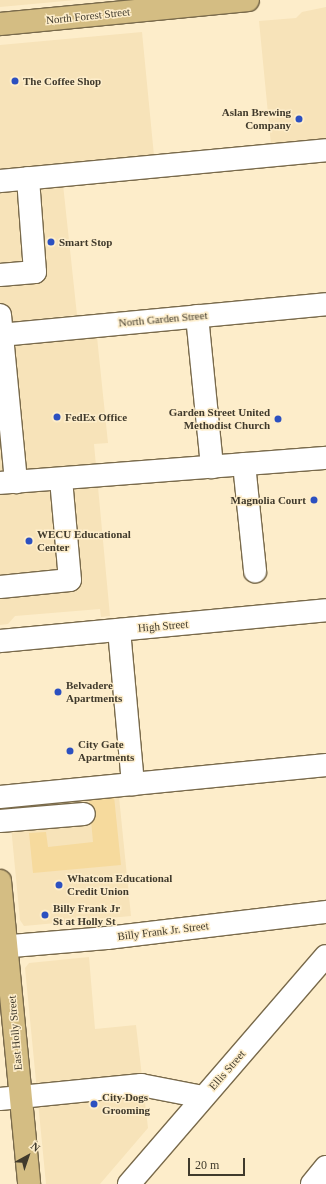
<!DOCTYPE html>
<html>
<head>
<meta charset="utf-8">
<style>
  body { margin:0 }
  #map { position:relative; width:326px; height:1184px; overflow:hidden; background:#fdedca; font-family:"Times New Roman",serif }
  div>[style] { position:absolute }
  .built>* { inset:0; background:#f7e3b9 }
  .green>* { inset:0; background:#f6da9d }
  .roads { filter:drop-shadow(1px 0 #796a4b) drop-shadow(-1px 0 #796a4b) drop-shadow(0 1px #796a4b) drop-shadow(0 -1px #796a4b) }
  .minor>* { height:22px; margin:-11px; padding:0 11px; transform-origin:11px; border-radius:11px; background:#fff }
  .major>* { height:22px; margin:-11px; padding:0 11px; transform-origin:11px; border-radius:11px; background:#d4bd83 }
  .dots>* { width:11px; height:11px; translate:-50% -50%; box-sizing:border-box; border:2px solid #fdedca; border-radius:50% }
  span { translate:-50% -50%; white-space:nowrap; text-align:center; line-height:1.15; -webkit-text-stroke:3px #fdedca; paint-order:stroke }
  .street-label { font-size:11px; color:#403a2c }
  .poi-label { font-size:11px; color:#403a2c; font-weight:700 }
  .left { translate:0 -50%; text-align:left }
  .right { translate:-100% -50%; text-align:right }
  .north { position:absolute; left:8px; top:1136px; width:40px; height:40px; -webkit-text-stroke:3px #fdedca; paint-order:stroke; rotate:40deg; font-size:11px; font-weight:700; line-height:16px; text-align:center; color:#403a2c }
  .north::after { content:''; display:block; margin:auto; width:14px; height:18px; background:#403a2c; clip-path:polygon(50% 0,100% 100%,50% 72%,0 100%) }
  .scale { position:absolute; left:188px; top:1158px; width:57px; height:18px; box-sizing:border-box; border:2px solid #403a2c; border-top:0; padding-left:5px; font-size:12px; line-height:14px; white-space:nowrap; color:#403a2c; -webkit-text-stroke:3px #fdedca; paint-order:stroke }
</style>
</head>
<body>
<div id="map">
  <div class="built">
    <div style="clip-path:polygon(0 0,76px 0,0 7px)"></div>
    <div style="clip-path:polygon(326px 7px,326px 150px,272px 155px,259px 21px,296px 18px,302px 12px)"></div>
    <div style="clip-path:polygon(142px 32px,155px 166px,62px 175px,77px 315px,0 323px,0 45px)"></div>
    <div style="clip-path:polygon(97px 337px,108px 443px,94px 444px,110px 616px,101px 617px,100px 609px,15px 616px,8px 624px,0 625px,0 346px)"></div>
    <div style="clip-path:polygon(118px 787px,131px 916px,24px 926px,20px 920px,8px 795px)"></div>
    <div style="clip-path:polygon(89px 957px,95px 1029px,136px 1025px,148px 1128px,100px 1184px,46px 1184px,25px 968px,29px 963px)"></div>
  </div>
  <div class="green">
    <div style="clip-path:polygon(114px 796px,121px 865px,33px 873px,29px 833px,46px 832px,48px 847px,93px 842px,89px 798px)"></div>
  </div>
  <div class="roads">
    <div class="minor">
      <div style="left:0;top:181px;width:327px;rotate:-5.4deg"></div>
      <div style="left:0;top:275px;width:35px;rotate:-5deg"></div>
      <div style="left:35px;top:272px;width:94px;rotate:-94.3deg"></div>
      <div style="left:0;top:315px;width:168px;rotate:84.5deg"></div>
      <div style="left:197px;top:316px;width:152px;rotate:84.3deg"></div>
      <div style="left:0;top:335px;width:327px;rotate:-5.4deg"></div>
      <div style="left:244px;top:464px;width:108px;rotate:84.1deg"></div>
      <div style="left:0;top:483px;width:327px;rotate:-4.4deg"></div>
      <div style="left:0;top:587px;width:70px;rotate:-5.7deg"></div>
      <div style="left:70px;top:580px;width:101px;rotate:-95.1deg"></div>
      <div style="left:119px;top:630px;width:155px;rotate:84.8deg"></div>
      <div style="left:0;top:641px;width:327px;rotate:-5.4deg"></div>
      <div style="left:0;top:797px;width:328px;rotate:-5.6deg"></div>
      <div style="left:0;top:821px;width:84px;rotate:-4.8deg"></div>
      <div style="left:0;top:947px;width:107px;rotate:-4.8deg"></div>
      <div style="left:107px;top:938px;width:221px;rotate:-6.8deg"></div>
      <div style="left:0;top:1099px;width:142px;rotate:-5.7deg"></div>
      <div style="left:141px;top:1085px;width:63px;rotate:11deg"></div>
      <div style="left:129px;top:1184px;width:301px;rotate:-49.2deg"></div>
      <div style="left:312px;top:1184px;width:22px;rotate:-51deg"></div>
    </div>
    <div class="major">
      <div style="left:0;top:24px;width:249px;rotate:-5.5deg"></div>
      <div style="left:0;top:881px;width:304px;rotate:84.5deg"></div>
    </div>
  </div>
  <div class="dots">
    <div style="left:15px;top:81px;background:#2c50c0"></div>
    <div style="left:299px;top:119px;background:#2c50c0"></div>
    <div style="left:51px;top:242px;background:#2c50c0"></div>
    <div style="left:57px;top:417px;background:#2c50c0"></div>
    <div style="left:278px;top:419px;background:#2c50c0"></div>
    <div style="left:314px;top:500px;background:#2c50c0"></div>
    <div style="left:29px;top:541px;background:#2c50c0"></div>
    <div style="left:58px;top:692px;background:#2c50c0"></div>
    <div style="left:70px;top:751px;background:#2c50c0"></div>
    <div style="left:59px;top:885px;background:#2c50c0"></div>
    <div style="left:45px;top:915px;background:#2c50c0"></div>
    <div style="left:94px;top:1104px;background:#2c50c0"></div>
  </div>
  <div class="street-label">
    <span style="left:88px;top:16px;rotate:-6deg">North Forest Street</span>
    <span style="left:163px;top:319px;rotate:-5deg">North Garden Street</span>
    <span style="left:163px;top:626px;rotate:-5deg">High Street</span>
    <span style="left:163px;top:931px;rotate:-7deg">Billy Frank Jr. Street</span>
    <span style="left:15px;top:1033px;rotate:-95deg">East Holly Street</span>
    <span style="left:227px;top:1070px;rotate:-49deg">Ellis Street</span>
  </div>
  <div class="poi-label">
    <span class="left" style="left:23px;top:81px">The Coffee Shop</span>
    <span class="right" style="left:291px;top:119px">Aslan Brewing<br>Company</span>
    <span class="left" style="left:59px;top:242px">Smart Stop</span>
    <span class="right" style="left:270px;top:419px">Garden Street United<br>Methodist Church</span>
    <span class="left" style="left:65px;top:417px">FedEx Office</span>
    <span class="right" style="left:306px;top:500px">Magnolia Court</span>
    <span class="left" style="left:37px;top:541px">WECU Educational<br>Center</span>
    <span class="left" style="left:66px;top:692px">Belvadere<br>Apartments</span>
    <span class="left" style="left:78px;top:751px">City Gate<br>Apartments</span>
    <span class="left" style="left:67px;top:885px">Whatcom Educational<br>Credit Union</span>
    <span class="left" style="left:53px;top:915px">Billy Frank Jr<br>St at Holly St</span>
    <span class="left" style="left:102px;top:1104px">City Dogs<br>Grooming</span>
  </div>
  <div class="north">N</div>
  <div class="scale">20 m</div>
</div>
</body>
</html>
